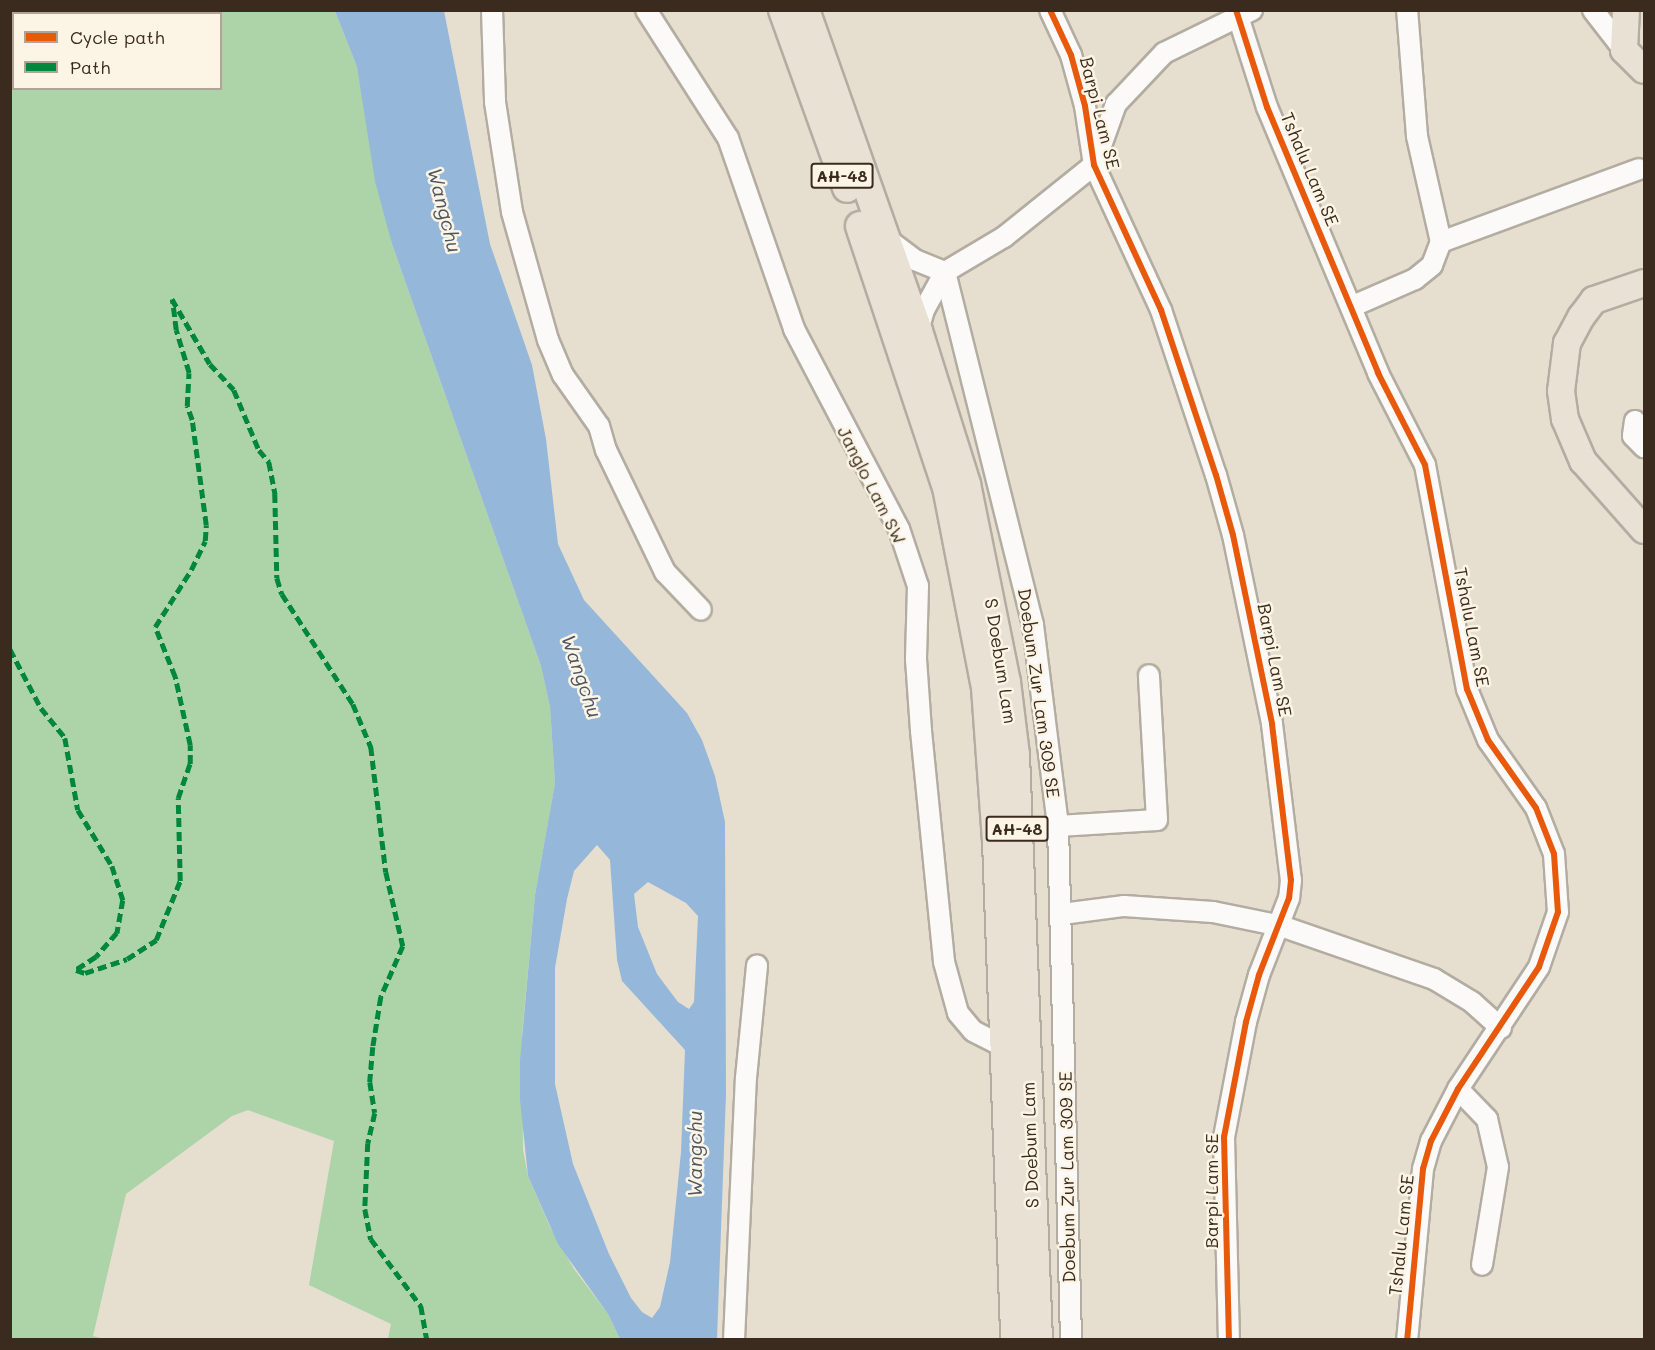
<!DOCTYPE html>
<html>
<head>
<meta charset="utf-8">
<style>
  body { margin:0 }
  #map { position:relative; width:1655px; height:1350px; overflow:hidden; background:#e6dece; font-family:Mali,sans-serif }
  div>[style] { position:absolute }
  .green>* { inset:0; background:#add3a8 }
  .water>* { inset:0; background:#95b8da }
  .roads { filter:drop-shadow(2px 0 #b3aca1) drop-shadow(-2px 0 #b3aca1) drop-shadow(0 2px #b3aca1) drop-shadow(0 -2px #b3aca1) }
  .minor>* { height:20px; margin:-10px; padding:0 10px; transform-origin:10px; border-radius:10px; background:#fbfaf8 }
  .major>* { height:26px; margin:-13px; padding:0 13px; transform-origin:13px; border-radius:13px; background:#e8e1d4 }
  .highway>* { height:28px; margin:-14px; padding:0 14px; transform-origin:14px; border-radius:14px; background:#e8e1d4 }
  .quiet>* { height:4.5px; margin-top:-2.25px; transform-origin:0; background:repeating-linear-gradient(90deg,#00873e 0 9px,transparent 0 13.5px) }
  .cycleway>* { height:6px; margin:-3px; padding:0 3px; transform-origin:3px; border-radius:3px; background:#e8590c }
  span { translate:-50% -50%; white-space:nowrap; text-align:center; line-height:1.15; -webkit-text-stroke:5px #fcf5e5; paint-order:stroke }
  .shield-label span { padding:2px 4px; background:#fcf5e5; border:2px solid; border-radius:4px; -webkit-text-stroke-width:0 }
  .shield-label { font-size:16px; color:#3b2a1e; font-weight:700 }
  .street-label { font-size:18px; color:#3b2a1e }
  .water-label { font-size:20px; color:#4e5662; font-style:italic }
  .frame { position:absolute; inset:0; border:12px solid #3b2a1e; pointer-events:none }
  .legend { position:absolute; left:12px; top:12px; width:210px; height:78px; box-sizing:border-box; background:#fcf5e5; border:2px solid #afa495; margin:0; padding:8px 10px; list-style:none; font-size:18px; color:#3b2a1e }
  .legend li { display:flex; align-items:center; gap:12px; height:30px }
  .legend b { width:30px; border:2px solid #afa495 }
</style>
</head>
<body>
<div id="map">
  <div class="green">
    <div style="clip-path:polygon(evenodd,10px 11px,335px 11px,357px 67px,392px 244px,541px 666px,550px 707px,555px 783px,535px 895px,522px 1035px,523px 1150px,528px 1176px,550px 1227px,574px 1269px,608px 1314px,620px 1339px,388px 1339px,391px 1324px,309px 1285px,334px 1141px,248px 1110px,232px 1116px,126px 1194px,93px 1336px,104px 1339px,11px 1339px,10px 11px,14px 14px,220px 14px,220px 88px,14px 88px,14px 14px)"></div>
  </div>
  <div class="water">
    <div style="clip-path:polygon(evenodd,335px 11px,444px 11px,490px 244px,532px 365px,546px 439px,558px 544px,584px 600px,687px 713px,702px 740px,715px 776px,725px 822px,726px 1094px,717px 1339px,620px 1339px,608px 1314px,558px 1244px,528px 1176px,520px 1100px,520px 1060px,535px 895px,555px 783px,550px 707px,541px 666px,392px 244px,375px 181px,357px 67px,335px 11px,597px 845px,610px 860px,617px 960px,622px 981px,685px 1050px,681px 1152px,670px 1262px,660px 1307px,652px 1318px,642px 1312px,631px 1298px,609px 1254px,573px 1164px,555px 1084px,555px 968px,567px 899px,574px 871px,597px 845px,335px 11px,648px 882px,686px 903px,698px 916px,694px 1002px,689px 1009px,678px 1002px,657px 974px,638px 927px,634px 894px,648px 882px)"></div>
  </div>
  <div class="roads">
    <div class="minor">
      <div style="left:492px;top:10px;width:92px;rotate:88.1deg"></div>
      <div style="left:495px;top:102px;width:111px;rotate:81.2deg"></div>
      <div style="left:512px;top:212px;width:133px;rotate:74.3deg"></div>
      <div style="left:548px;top:340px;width:38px;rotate:67deg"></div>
      <div style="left:563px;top:375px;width:62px;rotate:54.8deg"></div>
      <div style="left:599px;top:426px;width:25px;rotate:74deg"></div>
      <div style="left:606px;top:450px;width:136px;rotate:64.2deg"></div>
      <div style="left:665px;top:572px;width:52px;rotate:46.5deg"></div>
      <div style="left:646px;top:10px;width:152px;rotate:57.4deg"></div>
      <div style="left:728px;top:138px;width:202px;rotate:70.9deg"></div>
      <div style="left:794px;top:329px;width:226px;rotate:62.3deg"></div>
      <div style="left:899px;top:529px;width:60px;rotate:71.6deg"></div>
      <div style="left:918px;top:586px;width:73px;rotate:91.6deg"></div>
      <div style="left:916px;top:659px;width:72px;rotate:86deg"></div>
      <div style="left:921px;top:731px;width:232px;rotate:84.3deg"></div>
      <div style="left:944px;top:962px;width:53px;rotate:74.6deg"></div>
      <div style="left:958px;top:1013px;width:23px;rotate:50deg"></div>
      <div style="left:973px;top:1031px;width:36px;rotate:27deg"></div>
      <div style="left:1050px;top:10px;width:50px;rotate:65deg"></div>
      <div style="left:1071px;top:55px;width:53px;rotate:74.6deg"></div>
      <div style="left:1085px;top:106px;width:60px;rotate:81.3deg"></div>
      <div style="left:1094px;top:165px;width:160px;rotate:65.2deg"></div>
      <div style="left:1161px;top:310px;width:174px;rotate:71.6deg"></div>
      <div style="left:1216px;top:475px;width:62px;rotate:74.2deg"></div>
      <div style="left:1233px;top:535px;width:193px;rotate:78.3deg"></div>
      <div style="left:1272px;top:724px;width:157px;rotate:83.1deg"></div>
      <div style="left:1291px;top:880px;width:18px;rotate:96deg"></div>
      <div style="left:1289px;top:898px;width:83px;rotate:111.3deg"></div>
      <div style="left:1259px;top:975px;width:49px;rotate:105.5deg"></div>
      <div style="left:1246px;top:1022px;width:117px;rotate:100.8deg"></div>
      <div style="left:1224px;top:1137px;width:203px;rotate:88.6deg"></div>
      <div style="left:1236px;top:10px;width:102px;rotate:72.3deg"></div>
      <div style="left:1267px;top:107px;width:288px;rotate:67.3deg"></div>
      <div style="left:1378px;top:373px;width:103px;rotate:62.9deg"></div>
      <div style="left:1425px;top:465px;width:228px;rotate:79.4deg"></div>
      <div style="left:1467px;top:689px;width:55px;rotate:67.6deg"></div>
      <div style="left:1488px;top:740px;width:83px;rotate:54.8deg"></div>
      <div style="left:1536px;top:808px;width:49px;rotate:68.6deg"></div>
      <div style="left:1554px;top:854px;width:58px;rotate:86.1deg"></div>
      <div style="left:1558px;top:912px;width:58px;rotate:109.1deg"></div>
      <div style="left:1539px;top:967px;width:146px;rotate:123.6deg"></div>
      <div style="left:1458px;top:1089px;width:59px;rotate:117.4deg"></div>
      <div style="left:1431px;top:1141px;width:29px;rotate:106deg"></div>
      <div style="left:1423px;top:1169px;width:172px;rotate:95.3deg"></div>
      <div style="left:1593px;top:10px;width:51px;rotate:52.2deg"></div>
      <div style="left:887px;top:239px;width:35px;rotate:37deg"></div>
      <div style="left:915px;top:260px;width:32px;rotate:22deg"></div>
      <div style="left:1441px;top:242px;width:211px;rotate:-20.2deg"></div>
      <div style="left:945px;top:272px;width:364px;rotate:76deg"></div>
      <div style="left:1033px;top:625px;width:203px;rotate:82.9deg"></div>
      <div style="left:1058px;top:826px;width:514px;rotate:88.55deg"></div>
      <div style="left:1353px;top:306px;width:68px;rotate:-23.5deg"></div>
      <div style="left:1415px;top:279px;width:22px;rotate:-39deg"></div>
      <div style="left:1432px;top:265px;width:25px;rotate:-69deg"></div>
      <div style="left:1441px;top:242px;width:109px;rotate:-102.8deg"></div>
      <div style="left:1417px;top:136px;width:126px;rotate:-94.5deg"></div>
      <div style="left:918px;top:331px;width:22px;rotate:-74deg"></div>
      <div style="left:924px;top:310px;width:43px;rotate:-61.1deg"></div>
      <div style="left:945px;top:272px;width:69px;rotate:-30.7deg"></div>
      <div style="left:1004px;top:237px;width:115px;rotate:-38.7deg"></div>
      <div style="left:1094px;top:165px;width:65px;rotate:-70.2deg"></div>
      <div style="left:1116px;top:104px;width:70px;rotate:-46.7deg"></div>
      <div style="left:1164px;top:53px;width:98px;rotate:-26deg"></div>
      <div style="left:1635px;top:421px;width:15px;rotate:98deg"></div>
      <div style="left:1633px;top:436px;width:16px;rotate:45deg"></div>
      <div style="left:1058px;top:826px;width:99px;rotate:-3.5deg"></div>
      <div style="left:1157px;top:820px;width:145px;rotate:-93.2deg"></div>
      <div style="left:1062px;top:914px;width:63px;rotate:-7.4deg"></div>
      <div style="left:1124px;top:906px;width:89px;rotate:3.9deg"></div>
      <div style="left:1213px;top:912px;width:69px;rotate:11.6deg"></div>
      <div style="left:1281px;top:926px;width:162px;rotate:19.1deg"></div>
      <div style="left:1434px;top:979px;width:44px;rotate:31.2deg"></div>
      <div style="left:1472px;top:1002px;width:39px;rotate:42deg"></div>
      <div style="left:1458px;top:1089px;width:42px;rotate:46deg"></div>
      <div style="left:1487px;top:1119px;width:49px;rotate:77.1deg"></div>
      <div style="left:1498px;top:1167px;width:99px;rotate:99.3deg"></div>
      <div style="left:734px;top:1340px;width:262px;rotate:-87.4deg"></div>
      <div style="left:746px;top:1078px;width:113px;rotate:-84.4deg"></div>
    </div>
    <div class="major">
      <div style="left:1626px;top:10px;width:40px;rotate:92.9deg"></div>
      <div style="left:1624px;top:50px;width:28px;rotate:45deg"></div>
      <div style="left:1644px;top:283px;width:53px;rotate:161.2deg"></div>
      <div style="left:1594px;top:300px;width:21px;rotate:127deg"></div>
      <div style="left:1581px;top:317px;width:30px;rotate:118deg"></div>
      <div style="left:1567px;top:343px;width:48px;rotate:97.1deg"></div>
      <div style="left:1561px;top:391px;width:28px;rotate:82deg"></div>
      <div style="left:1565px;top:419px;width:46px;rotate:66.8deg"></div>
      <div style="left:1583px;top:461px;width:92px;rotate:48.5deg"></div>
    </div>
    <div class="highway">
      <div style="left:783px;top:10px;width:189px;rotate:70.2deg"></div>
      <div style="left:805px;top:10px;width:340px;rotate:70.6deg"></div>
      <div style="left:918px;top:331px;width:160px;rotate:72.6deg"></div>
      <div style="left:966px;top:484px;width:202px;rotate:78.6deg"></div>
      <div style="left:1006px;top:682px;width:74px;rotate:83deg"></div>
      <div style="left:1015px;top:755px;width:585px;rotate:87.75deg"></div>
      <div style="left:860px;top:226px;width:275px;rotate:71.6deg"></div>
      <div style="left:947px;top:487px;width:205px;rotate:79deg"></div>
      <div style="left:986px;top:688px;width:153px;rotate:85.9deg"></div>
      <div style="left:997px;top:841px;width:499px;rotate:87.9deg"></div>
    </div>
  </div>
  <div class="quiet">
    <div style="left:10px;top:649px;width:67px;rotate:62.3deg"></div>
    <div style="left:41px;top:708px;width:38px;rotate:51deg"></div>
    <div style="left:65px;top:738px;width:73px;rotate:79.8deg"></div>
    <div style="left:78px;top:810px;width:66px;rotate:58.7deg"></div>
    <div style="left:112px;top:866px;width:36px;rotate:72deg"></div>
    <div style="left:123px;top:900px;width:34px;rotate:100deg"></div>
    <div style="left:117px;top:933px;width:32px;rotate:131deg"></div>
    <div style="left:96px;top:957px;width:24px;rotate:147deg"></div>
    <div style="left:76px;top:970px;width:9px;rotate:18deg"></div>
    <div style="left:85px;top:973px;width:44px;rotate:-18.4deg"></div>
    <div style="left:127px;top:959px;width:35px;rotate:-33deg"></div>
    <div style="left:156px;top:940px;width:64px;rotate:-67.9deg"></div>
    <div style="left:180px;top:881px;width:83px;rotate:-91.4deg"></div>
    <div style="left:178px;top:798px;width:36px;rotate:-71deg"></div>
    <div style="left:190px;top:764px;width:19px;rotate:-90deg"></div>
    <div style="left:190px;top:745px;width:70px;rotate:-102.4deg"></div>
    <div style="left:175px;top:677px;width:54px;rotate:-111.8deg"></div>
    <div style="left:155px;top:627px;width:67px;rotate:-57.7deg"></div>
    <div style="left:191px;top:570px;width:32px;rotate:-64deg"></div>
    <div style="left:205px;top:541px;width:16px;rotate:-86deg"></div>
    <div style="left:206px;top:525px;width:106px;rotate:-97.6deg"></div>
    <div style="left:192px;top:420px;width:15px;rotate:-110deg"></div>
    <div style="left:187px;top:406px;width:33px;rotate:-87deg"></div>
    <div style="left:189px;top:373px;width:45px;rotate:-106.8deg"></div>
    <div style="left:176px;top:330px;width:31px;rotate:-97deg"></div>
    <div style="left:172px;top:299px;width:75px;rotate:59.7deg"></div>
    <div style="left:210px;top:364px;width:35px;rotate:47deg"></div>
    <div style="left:234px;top:390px;width:65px;rotate:67.4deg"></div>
    <div style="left:259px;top:450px;width:16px;rotate:50deg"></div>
    <div style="left:269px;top:462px;width:33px;rotate:79deg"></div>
    <div style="left:275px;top:494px;width:84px;rotate:88.6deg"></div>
    <div style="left:277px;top:578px;width:17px;rotate:73deg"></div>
    <div style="left:282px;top:594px;width:131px;rotate:57.2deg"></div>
    <div style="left:353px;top:704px;width:47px;rotate:67.3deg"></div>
    <div style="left:371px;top:747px;width:126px;rotate:83.2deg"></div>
    <div style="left:386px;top:872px;width:76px;rotate:77.1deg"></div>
    <div style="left:403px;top:946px;width:56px;rotate:113.3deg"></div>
    <div style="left:381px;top:997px;width:51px;rotate:99.1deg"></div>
    <div style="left:373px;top:1047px;width:35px;rotate:95deg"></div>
    <div style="left:370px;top:1082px;width:31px;rotate:81deg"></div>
    <div style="left:375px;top:1113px;width:31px;rotate:103deg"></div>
    <div style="left:368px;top:1143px;width:66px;rotate:92.6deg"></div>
    <div style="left:365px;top:1209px;width:31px;rotate:79deg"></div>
    <div style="left:371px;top:1239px;width:84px;rotate:53.3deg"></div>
    <div style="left:421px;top:1306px;width:35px;rotate:80deg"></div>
  </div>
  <div class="cycleway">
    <div style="left:1050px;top:10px;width:50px;rotate:65deg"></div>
    <div style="left:1071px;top:55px;width:53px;rotate:74.6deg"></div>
    <div style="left:1085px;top:106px;width:60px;rotate:81.3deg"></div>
    <div style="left:1094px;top:165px;width:160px;rotate:65.2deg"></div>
    <div style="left:1161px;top:310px;width:174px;rotate:71.6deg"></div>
    <div style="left:1216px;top:475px;width:62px;rotate:74.2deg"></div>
    <div style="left:1233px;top:535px;width:193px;rotate:78.3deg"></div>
    <div style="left:1272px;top:724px;width:157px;rotate:83.1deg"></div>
    <div style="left:1291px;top:880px;width:18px;rotate:96deg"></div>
    <div style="left:1289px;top:898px;width:83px;rotate:111.3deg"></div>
    <div style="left:1259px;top:975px;width:49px;rotate:105.5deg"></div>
    <div style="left:1246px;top:1022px;width:117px;rotate:100.8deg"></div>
    <div style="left:1224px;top:1137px;width:203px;rotate:88.6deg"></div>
    <div style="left:1236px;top:10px;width:102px;rotate:72.3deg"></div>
    <div style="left:1267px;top:107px;width:288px;rotate:67.3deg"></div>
    <div style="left:1378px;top:373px;width:103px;rotate:62.9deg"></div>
    <div style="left:1425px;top:465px;width:228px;rotate:79.4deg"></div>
    <div style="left:1467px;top:689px;width:55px;rotate:67.6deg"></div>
    <div style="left:1488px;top:740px;width:83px;rotate:54.8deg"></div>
    <div style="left:1536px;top:808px;width:49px;rotate:68.6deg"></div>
    <div style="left:1554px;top:854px;width:58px;rotate:86.1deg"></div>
    <div style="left:1558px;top:912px;width:58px;rotate:109.1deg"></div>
    <div style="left:1539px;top:967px;width:146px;rotate:123.6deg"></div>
    <div style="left:1458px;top:1089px;width:59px;rotate:117.4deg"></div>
    <div style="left:1431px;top:1141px;width:29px;rotate:106deg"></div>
    <div style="left:1423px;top:1169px;width:172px;rotate:95.3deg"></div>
  </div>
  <div class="shield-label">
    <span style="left:842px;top:176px">AH-48</span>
    <span style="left:1017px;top:829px">AH-48</span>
  </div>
  <div class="street-label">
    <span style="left:1100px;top:113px;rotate:76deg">Barpi Lam SE</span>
    <span style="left:1310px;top:169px;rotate:67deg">Tshalu Lam SE</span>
    <span style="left:872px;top:485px;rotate:63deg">Janglo Lam SW</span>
    <span style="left:1472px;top:627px;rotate:79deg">Tshalu Lam SE</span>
    <span style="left:1275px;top:660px;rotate:79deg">Barpi Lam SE</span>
    <span style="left:1001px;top:661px;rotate:81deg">S Doebum Lam</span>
    <span style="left:1039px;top:693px;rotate:82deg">Doebum Zur Lam 309 SE</span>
    <span style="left:1030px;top:1145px;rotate:-92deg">S Doebum Lam</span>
    <span style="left:1067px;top:1177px;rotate:-91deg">Doebum Zur Lam 309 SE</span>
    <span style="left:1211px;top:1191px;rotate:-90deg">Barpi Lam SE</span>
    <span style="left:1401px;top:1235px;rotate:-84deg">Tshalu Lam SE</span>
  </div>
  <div class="water-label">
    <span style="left:445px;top:210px;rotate:76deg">Wangchu</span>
    <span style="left:582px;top:676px;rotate:71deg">Wangchu</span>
    <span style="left:694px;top:1154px;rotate:-90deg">Wangchu</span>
  </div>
  <div class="frame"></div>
  <ul class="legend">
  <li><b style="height:8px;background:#e8590c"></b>Cycle path</li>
  <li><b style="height:8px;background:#00873e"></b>Path</li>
  </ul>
</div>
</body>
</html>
